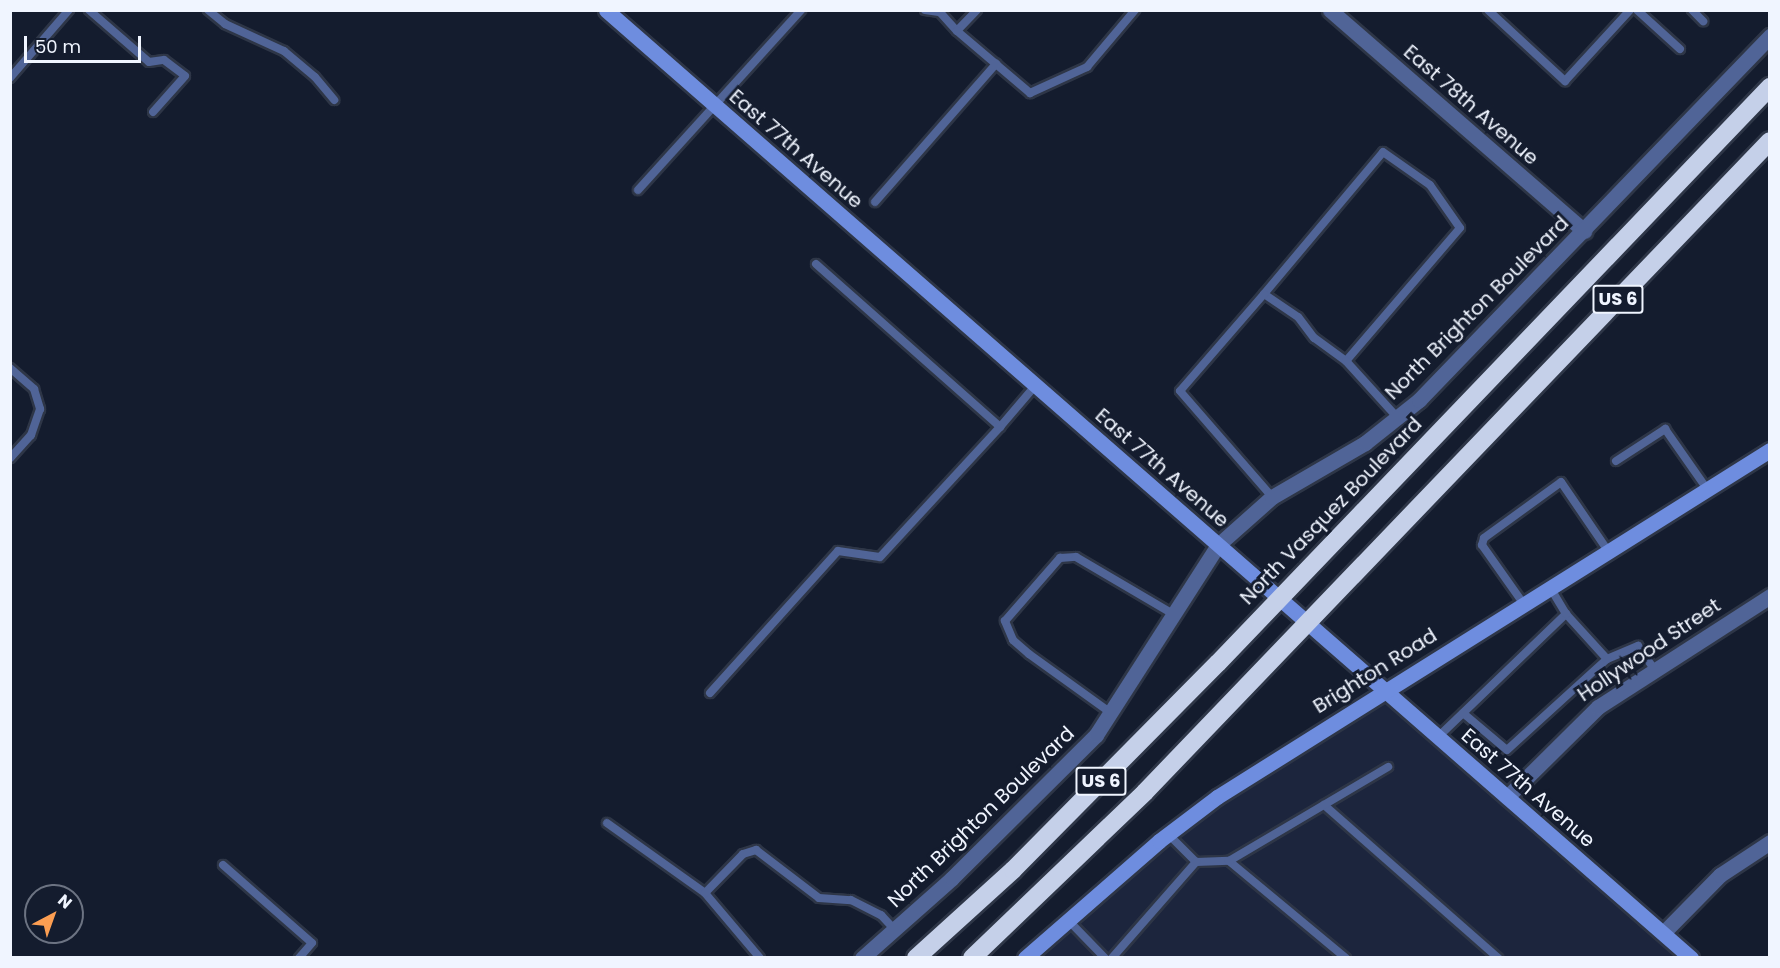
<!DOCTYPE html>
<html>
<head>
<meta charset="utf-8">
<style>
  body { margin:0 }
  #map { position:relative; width:1780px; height:968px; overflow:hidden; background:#141c2e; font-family:Poppins,sans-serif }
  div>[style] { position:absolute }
  .built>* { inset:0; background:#1c253d }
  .roads { filter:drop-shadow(2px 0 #2e3647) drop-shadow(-2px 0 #2e3647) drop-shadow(0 2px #2e3647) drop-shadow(0 -2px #2e3647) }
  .lane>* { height:8px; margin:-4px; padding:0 4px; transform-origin:4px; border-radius:4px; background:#506497 }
  .street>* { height:15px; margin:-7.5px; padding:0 7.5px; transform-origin:7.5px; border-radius:7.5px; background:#506497 }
  .secondary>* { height:15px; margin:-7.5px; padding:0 7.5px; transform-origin:7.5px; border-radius:7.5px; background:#6e8ddf }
  .highway>* { height:18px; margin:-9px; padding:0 9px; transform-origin:9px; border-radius:9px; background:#c5d0e9 }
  span { translate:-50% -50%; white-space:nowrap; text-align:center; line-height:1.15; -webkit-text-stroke:6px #141c2e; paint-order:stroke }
  .shield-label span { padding:2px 4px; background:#141c2e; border:2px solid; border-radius:4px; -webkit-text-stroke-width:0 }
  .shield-label { font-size:18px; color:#f0f5ff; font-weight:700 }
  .street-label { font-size:20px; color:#f0f5ff }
  .frame { position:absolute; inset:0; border:12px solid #f0f5ff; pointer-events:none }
  .north { position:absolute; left:24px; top:884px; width:60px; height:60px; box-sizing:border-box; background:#141c2e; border:2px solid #6c7382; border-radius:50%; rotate:41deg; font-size:16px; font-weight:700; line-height:24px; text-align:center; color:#f0f5ff }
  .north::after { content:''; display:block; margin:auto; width:21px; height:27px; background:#fc9e52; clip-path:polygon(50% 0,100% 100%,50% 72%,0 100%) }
  .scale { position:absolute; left:24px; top:36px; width:117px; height:27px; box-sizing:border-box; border:3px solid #f0f5ff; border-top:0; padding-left:8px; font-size:18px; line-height:21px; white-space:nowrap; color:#f0f5ff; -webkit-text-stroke:4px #141c2e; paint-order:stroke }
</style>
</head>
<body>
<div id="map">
  <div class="built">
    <div style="clip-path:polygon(1380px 693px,1692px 958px,1025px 958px,1159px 841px)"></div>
  </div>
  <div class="roads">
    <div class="lane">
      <div style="left:89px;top:10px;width:79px;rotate:40.9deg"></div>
      <div style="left:149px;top:62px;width:15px;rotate:-8deg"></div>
      <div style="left:164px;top:60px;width:26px;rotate:37deg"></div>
      <div style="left:185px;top:76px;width:48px;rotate:131.6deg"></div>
      <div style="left:208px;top:10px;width:22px;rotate:39deg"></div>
      <div style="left:225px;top:24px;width:65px;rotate:24.6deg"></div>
      <div style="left:284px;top:51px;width:40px;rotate:40deg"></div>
      <div style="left:315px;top:77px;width:30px;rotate:50deg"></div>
      <div style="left:925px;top:10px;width:14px;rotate:8deg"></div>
      <div style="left:938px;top:10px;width:28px;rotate:48deg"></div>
      <div style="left:977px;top:10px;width:29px;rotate:134deg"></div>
      <div style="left:957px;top:31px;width:96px;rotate:40.3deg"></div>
      <div style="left:1030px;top:93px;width:63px;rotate:-24.5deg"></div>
      <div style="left:1087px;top:67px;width:75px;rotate:-49.9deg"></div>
      <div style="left:1488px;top:10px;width:105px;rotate:42.7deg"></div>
      <div style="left:1565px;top:81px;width:96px;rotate:-47.5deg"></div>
      <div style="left:1637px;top:10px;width:58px;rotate:42.2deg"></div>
      <div style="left:1692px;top:10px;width:16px;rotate:45deg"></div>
      <div style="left:10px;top:78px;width:90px;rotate:-49.1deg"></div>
      <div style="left:1383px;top:152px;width:57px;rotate:35.1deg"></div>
      <div style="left:1430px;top:185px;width:52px;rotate:55.1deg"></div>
      <div style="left:1460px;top:228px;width:175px;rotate:130.6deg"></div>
      <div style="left:1346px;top:361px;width:39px;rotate:-144deg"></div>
      <div style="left:1314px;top:338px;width:26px;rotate:-127deg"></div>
      <div style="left:1298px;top:317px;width:41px;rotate:-145.9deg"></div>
      <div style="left:1264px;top:294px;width:185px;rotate:-50deg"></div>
      <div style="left:638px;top:190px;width:243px;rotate:-47.8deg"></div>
      <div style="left:875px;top:202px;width:184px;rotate:-48.8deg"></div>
      <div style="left:816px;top:264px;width:246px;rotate:41.5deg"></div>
      <div style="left:1000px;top:427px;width:54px;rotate:-49.5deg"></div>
      <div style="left:1264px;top:294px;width:128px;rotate:130.9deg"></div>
      <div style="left:1180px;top:391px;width:140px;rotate:49deg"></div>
      <div style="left:1346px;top:361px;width:76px;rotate:47.7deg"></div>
      <div style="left:10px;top:368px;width:32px;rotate:41deg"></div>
      <div style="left:34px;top:389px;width:21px;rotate:73deg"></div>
      <div style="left:40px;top:409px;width:28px;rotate:109deg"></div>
      <div style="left:31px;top:435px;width:31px;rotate:132deg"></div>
      <div style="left:1616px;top:461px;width:59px;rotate:-33.1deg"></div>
      <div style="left:1665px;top:429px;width:73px;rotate:55deg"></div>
      <div style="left:1523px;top:603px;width:71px;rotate:-125.3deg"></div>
      <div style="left:1482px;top:545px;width:7px;rotate:-74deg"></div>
      <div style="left:1484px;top:538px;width:95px;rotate:-36deg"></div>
      <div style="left:1561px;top:482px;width:83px;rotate:55.7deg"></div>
      <div style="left:1607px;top:659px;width:34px;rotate:-23deg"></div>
      <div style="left:1638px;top:646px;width:28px;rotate:55deg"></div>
      <div style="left:710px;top:693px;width:191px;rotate:-48deg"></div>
      <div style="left:838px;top:551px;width:42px;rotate:8.1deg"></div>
      <div style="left:880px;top:557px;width:177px;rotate:-47.3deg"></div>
      <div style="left:1111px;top:713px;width:101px;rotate:-144.3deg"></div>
      <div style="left:1029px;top:654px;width:21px;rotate:-139deg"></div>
      <div style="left:1013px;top:640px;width:21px;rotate:-113deg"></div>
      <div style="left:1005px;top:621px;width:84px;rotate:-48.9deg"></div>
      <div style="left:1060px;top:558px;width:16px;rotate:-4deg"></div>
      <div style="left:1076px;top:557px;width:113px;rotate:30.4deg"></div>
      <div style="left:1463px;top:713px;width:57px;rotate:40.1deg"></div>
      <div style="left:1507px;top:750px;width:135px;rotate:-42.3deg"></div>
      <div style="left:1607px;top:659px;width:61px;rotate:-132.3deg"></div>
      <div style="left:1438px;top:737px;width:178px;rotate:-43.9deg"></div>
      <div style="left:1566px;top:614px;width:31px;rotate:-121deg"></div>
      <div style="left:1324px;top:805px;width:232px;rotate:41.3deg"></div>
      <div style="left:607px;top:823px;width:120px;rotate:35.5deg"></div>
      <div style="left:705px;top:893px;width:85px;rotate:49.8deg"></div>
      <div style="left:1168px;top:834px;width:40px;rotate:45deg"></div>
      <div style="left:1196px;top:862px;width:33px;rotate:-2deg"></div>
      <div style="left:1229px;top:861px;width:152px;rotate:39.7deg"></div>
      <div style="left:1229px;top:861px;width:185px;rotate:-30.6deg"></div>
      <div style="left:223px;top:865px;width:118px;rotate:41.2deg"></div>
      <div style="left:312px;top:943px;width:20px;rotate:131deg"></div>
      <div style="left:705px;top:893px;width:54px;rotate:-45.7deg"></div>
      <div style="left:743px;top:854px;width:14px;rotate:-17deg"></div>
      <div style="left:756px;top:850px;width:79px;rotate:37.3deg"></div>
      <div style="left:819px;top:898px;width:32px;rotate:4deg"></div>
      <div style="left:851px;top:900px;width:34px;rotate:27deg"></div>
      <div style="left:881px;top:915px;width:19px;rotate:47deg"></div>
      <div style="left:1068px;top:920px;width:53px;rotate:45.8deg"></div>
      <div style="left:1112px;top:958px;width:128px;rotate:-48.8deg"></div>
    </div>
    <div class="street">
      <div style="left:1330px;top:10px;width:337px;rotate:41deg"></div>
      <div style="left:1507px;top:797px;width:128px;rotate:-44.7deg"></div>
      <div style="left:1598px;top:707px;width:205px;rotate:-32.8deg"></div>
      <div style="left:1663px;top:933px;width:81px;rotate:-45.5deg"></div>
      <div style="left:1720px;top:875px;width:60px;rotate:-33.4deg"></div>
      <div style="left:862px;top:958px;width:120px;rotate:-41.6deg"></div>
      <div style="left:952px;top:878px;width:203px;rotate:-44.8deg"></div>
      <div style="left:1096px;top:735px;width:226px;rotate:-57.3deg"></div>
      <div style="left:1218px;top:545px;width:72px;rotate:-41.6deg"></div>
      <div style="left:1272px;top:497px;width:108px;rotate:-30.1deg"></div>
      <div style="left:1365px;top:443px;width:69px;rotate:-38.5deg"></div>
      <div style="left:1419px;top:400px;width:506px;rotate:-46.04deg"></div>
    </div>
    <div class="secondary">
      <div style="left:606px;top:10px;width:1441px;rotate:41.14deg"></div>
      <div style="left:1025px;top:958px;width:178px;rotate:-41.1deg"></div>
      <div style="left:1159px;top:841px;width:73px;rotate:-37.2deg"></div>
      <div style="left:1217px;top:797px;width:653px;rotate:-32.11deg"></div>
    </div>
    <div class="highway">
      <div style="left:916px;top:958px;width:131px;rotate:-42.2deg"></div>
      <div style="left:1013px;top:870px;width:291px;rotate:-45.3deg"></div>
      <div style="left:1218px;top:663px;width:798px;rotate:-46.22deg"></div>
      <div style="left:972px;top:958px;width:240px;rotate:-43.8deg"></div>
      <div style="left:1145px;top:792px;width:902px;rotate:-46.17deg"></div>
    </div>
  </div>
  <div class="shield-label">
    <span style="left:1618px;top:299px">US 6</span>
    <span style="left:1101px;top:781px">US 6</span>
  </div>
  <div class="street-label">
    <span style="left:1471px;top:105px;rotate:41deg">East 78th Avenue</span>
    <span style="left:796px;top:149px;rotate:41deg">East 77th Avenue</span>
    <span style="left:1477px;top:308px;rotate:-45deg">North Brighton Boulevard</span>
    <span style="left:1162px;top:468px;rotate:41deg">East 77th Avenue</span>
    <span style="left:1331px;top:511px;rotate:-46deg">North Vasquez Boulevard</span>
    <span style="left:1649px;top:650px;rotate:-34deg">Hollywood Street</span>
    <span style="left:1375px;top:671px;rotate:-32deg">Brighton Road</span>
    <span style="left:1528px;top:788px;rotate:41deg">East 77th Avenue</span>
    <span style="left:981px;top:817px;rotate:-44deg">North Brighton Boulevard</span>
  </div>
  <div class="frame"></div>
  <div class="north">N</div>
  <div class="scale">50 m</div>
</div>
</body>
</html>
